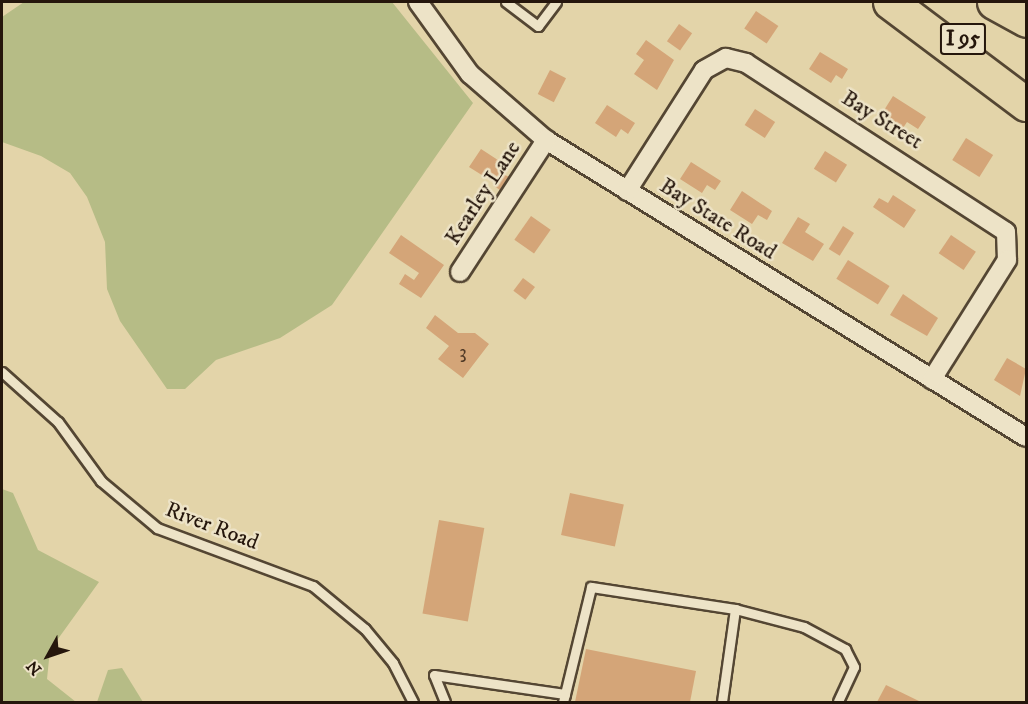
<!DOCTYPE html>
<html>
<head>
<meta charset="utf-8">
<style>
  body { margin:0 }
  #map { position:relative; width:1028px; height:704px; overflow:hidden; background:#e3d4a9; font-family:"IM FELL DW Pica",serif }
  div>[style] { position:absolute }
  .green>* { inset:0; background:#b6bc86 }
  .building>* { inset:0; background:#d4a578; transform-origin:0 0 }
  .roads { filter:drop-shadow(2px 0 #544633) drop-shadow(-2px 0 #544633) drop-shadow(0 2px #544633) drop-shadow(0 -2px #544633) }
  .service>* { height:9px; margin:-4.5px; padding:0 4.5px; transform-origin:4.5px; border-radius:4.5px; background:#ede3c7 }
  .minor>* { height:18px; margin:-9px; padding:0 9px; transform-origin:9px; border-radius:9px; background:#ede3c7 }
  .motorway>* { height:33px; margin:-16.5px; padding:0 16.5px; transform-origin:16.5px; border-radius:16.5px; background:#e3d4a9 }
  span { translate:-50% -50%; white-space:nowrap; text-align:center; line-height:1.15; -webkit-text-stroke:5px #ede3c7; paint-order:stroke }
  .number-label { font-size:20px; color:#513a27 }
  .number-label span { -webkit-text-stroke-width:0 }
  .shield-label span { padding:2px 4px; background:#ede3c7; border:2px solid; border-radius:4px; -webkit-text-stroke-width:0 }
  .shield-label { font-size:21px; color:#25160c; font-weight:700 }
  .street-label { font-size:22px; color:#25160c }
  .frame { position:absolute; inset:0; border:3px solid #25160c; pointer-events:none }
  .north { position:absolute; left:18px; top:626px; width:60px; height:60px; -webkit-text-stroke:4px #ede3c7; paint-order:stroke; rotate:230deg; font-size:16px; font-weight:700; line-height:24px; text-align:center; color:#25160c }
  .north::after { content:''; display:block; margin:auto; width:21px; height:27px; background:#25160c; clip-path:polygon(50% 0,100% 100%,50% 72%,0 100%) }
</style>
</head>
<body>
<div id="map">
  <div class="green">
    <div style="clip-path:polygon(24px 2px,392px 2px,473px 103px,332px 305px,280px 338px,216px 360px,185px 389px,167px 389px,120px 321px,107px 289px,105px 242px,87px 197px,70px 173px,41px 156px,2px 142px,2px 17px)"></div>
    <div style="clip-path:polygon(2px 489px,13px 493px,38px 550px,99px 582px,50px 650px,47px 679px,76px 702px,2px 702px)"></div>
    <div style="clip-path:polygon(122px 668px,143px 702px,97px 702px,108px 670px)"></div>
  </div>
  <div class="building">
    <div style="left:756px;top:11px;width:27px;height:21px;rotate:34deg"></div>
    <div style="left:679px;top:24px;width:16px;height:21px;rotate:35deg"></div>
    <div style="clip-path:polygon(646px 40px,674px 60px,657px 90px,634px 74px,644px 60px,636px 54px)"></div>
    <div style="clip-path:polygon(820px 52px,848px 69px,842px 79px,836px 75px,831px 83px,809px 69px)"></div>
    <div style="left:550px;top:70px;width:18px;height:27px;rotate:27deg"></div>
    <div style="clip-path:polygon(893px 96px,926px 117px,918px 129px,907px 122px,903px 128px,881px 115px)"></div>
    <div style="clip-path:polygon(607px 105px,635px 123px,628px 134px,621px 129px,616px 137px,595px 123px)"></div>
    <div style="left:755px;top:109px;width:24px;height:19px;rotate:33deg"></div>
    <div style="left:966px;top:138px;width:32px;height:26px;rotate:32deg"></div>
    <div style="clip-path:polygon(481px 149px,504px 164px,498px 172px,512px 178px,503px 192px,494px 186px,499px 180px,493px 182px,469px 167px)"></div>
    <div style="left:825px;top:151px;width:26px;height:21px;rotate:32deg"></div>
    <div style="clip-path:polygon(691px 162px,721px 181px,715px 190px,707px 185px,702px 193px,680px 179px)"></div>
    <div style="clip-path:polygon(742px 191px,772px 211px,767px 220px,758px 215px,752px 224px,730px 210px)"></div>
    <div style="clip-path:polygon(893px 195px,916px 210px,904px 228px,873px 207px,879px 198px,888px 203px)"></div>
    <div style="left:531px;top:216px;width:24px;height:29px;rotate:35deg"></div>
    <div style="clip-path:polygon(798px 217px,810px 224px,805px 232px,824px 244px,813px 261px,782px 243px)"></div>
    <div style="left:843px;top:226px;width:13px;height:27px;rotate:32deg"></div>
    <div style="clip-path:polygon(401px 235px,444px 265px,421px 298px,399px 284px,405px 274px,414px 280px,419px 273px,389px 253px)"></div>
    <div style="left:951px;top:235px;width:30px;height:22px;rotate:34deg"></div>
    <div style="left:848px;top:260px;width:49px;height:22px;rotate:32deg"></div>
    <div style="left:523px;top:278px;width:15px;height:16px;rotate:37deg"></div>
    <div style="clip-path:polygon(903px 294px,938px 318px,927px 336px,890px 315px)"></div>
    <div style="clip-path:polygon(435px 315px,458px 333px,475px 333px,489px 344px,463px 378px,438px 359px,449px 346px,426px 328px)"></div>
    <div style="clip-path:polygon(1007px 358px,1026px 369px,1020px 396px,994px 380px)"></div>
    <div style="left:570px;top:493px;width:55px;height:43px;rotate:12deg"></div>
    <div style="left:439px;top:520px;width:46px;height:95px;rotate:10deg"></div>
    <div style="clip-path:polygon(586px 649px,696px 671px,690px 702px,575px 702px)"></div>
    <div style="clip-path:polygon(886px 685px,921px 702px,877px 702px)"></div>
  </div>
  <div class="roads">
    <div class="service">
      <div style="left:506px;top:2px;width:40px;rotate:37deg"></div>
      <div style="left:538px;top:26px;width:30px;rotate:-53deg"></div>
      <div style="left:2px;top:372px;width:75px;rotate:41.8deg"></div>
      <div style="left:58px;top:422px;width:73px;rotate:53.9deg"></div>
      <div style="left:101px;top:481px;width:73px;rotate:40deg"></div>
      <div style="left:157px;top:528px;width:166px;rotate:20.4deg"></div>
      <div style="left:313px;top:586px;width:67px;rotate:39.6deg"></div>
      <div style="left:365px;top:629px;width:44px;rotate:50.5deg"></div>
      <div style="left:393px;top:663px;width:44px;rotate:62.9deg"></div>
      <div style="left:735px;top:609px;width:71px;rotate:14.6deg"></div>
      <div style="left:804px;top:627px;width:47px;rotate:28.2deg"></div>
      <div style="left:845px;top:649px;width:20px;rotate:63deg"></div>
      <div style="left:854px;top:667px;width:38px;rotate:115deg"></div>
      <div style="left:565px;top:694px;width:110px;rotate:-76.3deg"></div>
      <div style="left:591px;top:587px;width:146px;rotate:8.7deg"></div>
      <div style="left:735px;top:609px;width:94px;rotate:98deg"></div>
      <div style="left:445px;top:702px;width:29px;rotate:-112deg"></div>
      <div style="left:434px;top:675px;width:132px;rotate:8.3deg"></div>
      <div style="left:565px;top:694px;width:8px;rotate:104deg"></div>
    </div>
    <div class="minor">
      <div style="left:418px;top:2px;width:89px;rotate:54.2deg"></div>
      <div style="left:470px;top:74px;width:101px;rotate:41deg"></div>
      <div style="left:546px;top:140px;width:564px;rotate:31.75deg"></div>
      <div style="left:627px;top:191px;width:143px;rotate:-57.5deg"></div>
      <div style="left:704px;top:70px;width:25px;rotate:-29deg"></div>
      <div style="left:726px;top:58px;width:21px;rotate:14deg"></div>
      <div style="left:746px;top:63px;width:310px;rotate:33deg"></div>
      <div style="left:1006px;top:232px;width:28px;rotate:88deg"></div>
      <div style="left:1007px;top:260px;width:141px;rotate:122.2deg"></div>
      <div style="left:460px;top:272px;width:158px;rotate:-56.9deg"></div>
    </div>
    <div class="motorway">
      <div style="left:890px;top:2px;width:170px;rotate:36.9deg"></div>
      <div style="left:994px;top:2px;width:37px;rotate:29deg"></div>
    </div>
  </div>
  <div class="number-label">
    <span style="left:463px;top:352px">3</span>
  </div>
  <div class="shield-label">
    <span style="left:963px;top:39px">I 95</span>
  </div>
  <div class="street-label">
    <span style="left:882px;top:120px;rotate:32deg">Bay Street</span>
    <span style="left:483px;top:193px;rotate:-57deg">Kearley Lane</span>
    <span style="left:718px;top:219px;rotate:32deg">Bay State Road</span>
    <span style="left:212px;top:526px;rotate:21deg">River Road</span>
  </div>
  <div class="frame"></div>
  <div class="north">N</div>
</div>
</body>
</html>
